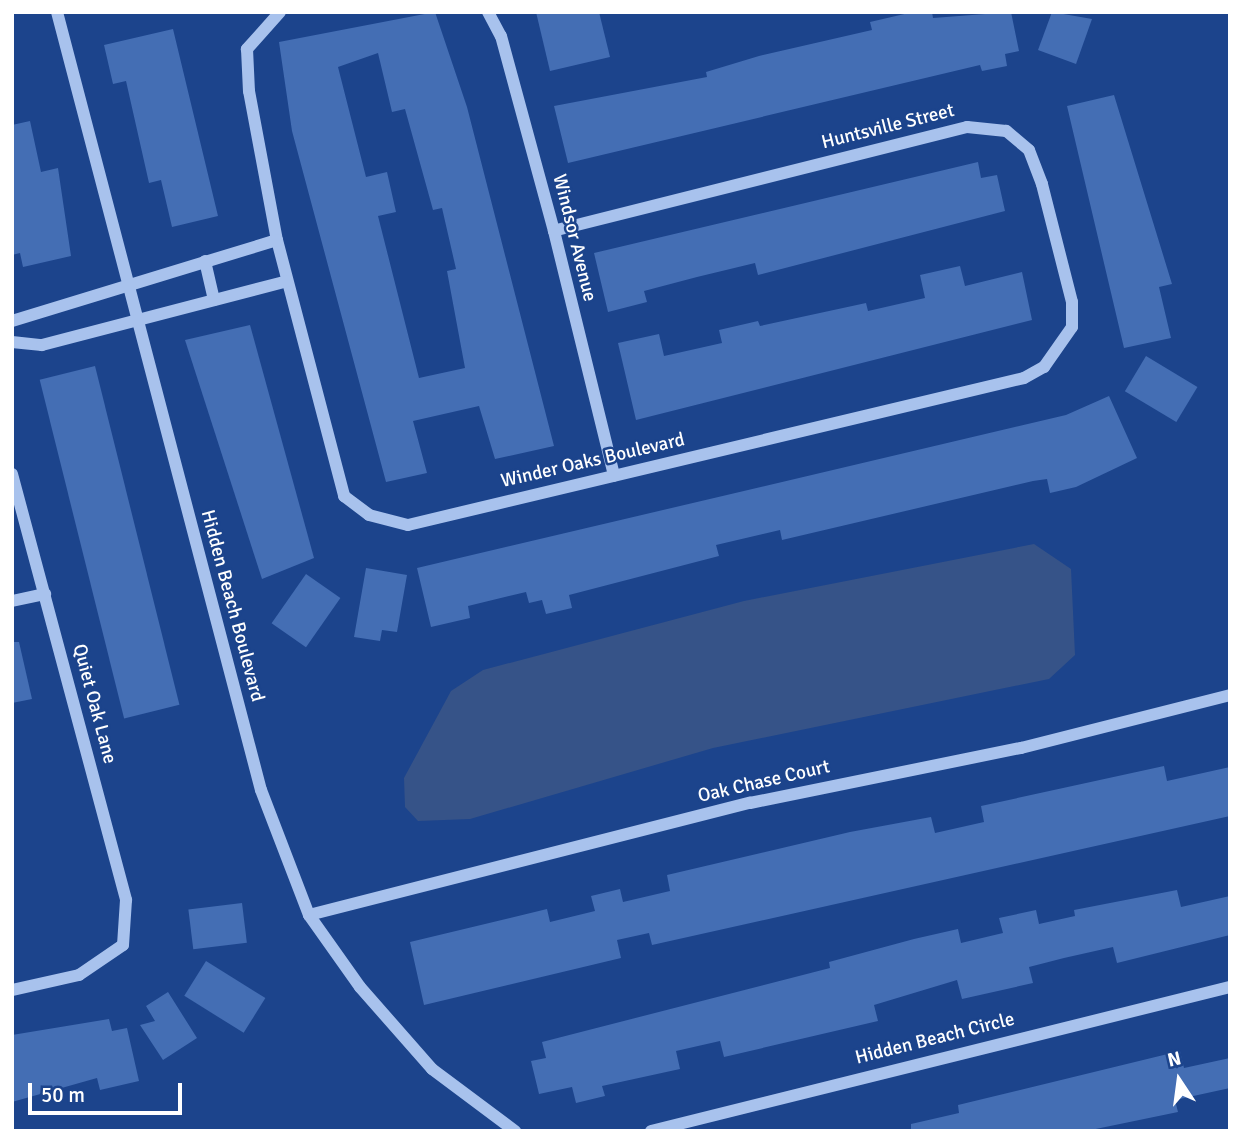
<!DOCTYPE html>
<html>
<head>
<meta charset="utf-8">
<style>
  body { margin:0 }
  #map { position:relative; width:1242px; height:1143px; overflow:hidden; background:#1c448c; font-family:Signika,sans-serif }
  div>[style] { position:absolute }
  .water>* { inset:0; background:#365388 }
  .building>* { inset:0; background:#446eb4; transform-origin:0 0 }
  .minor>* { height:12px; margin:-6px; padding:0 6px; transform-origin:6px; border-radius:6px; background:#a8c2ed }
  span { translate:-50% -50%; white-space:nowrap; text-align:center; line-height:1.15; -webkit-text-stroke:5px #1c448c; paint-order:stroke }
  .street-label { font-size:19px; color:#fff }
  .frame { position:absolute; inset:0; border:14px solid #fff; pointer-events:none }
  .north { position:absolute; left:1144px; top:1045px; width:70px; height:70px; -webkit-text-stroke:5px #1c448c; paint-order:stroke; rotate:347deg; font-size:19px; font-weight:700; line-height:28px; text-align:center; color:#fff }
  .north::after { content:''; display:block; margin:auto; width:24px; height:32px; background:#fff; clip-path:polygon(50% 0,100% 100%,50% 72%,0 100%) }
  .scale { position:absolute; left:28px; top:1083px; width:154px; height:32px; box-sizing:border-box; border:4px solid #fff; border-top:0; padding-left:9px; font-size:21px; line-height:24px; white-space:nowrap; color:#fff; -webkit-text-stroke:5px #1c448c; paint-order:stroke }
</style>
</head>
<body>
<div id="map">
  <div class="water">
    <div style="clip-path:polygon(1034px 544px,1071px 569px,1075px 655px,1049px 679px,713px 748px,470px 819px,418px 821px,405px 807px,404px 778px,451px 691px,483px 670px,744px 601px)"></div>
  </div>
  <div class="building">
    <div style="clip-path:polygon(evenodd,435px 12px,467px 107px,554px 446px,495px 459px,479px 406px,413px 421px,427px 473px,386px 482px,292px 131px,279px 42px,435px 12px,378px 53px,392px 112px,405px 109px,433px 210px,442px 208px,456px 269px,447px 271px,465px 368px,419px 378px,378px 216px,396px 212px,387px 172px,366px 177px,338px 67px,378px 53px)"></div>
    <div style="clip-path:polygon(536px 12px,599px 12px,610px 57px,550px 71px)"></div>
    <div style="clip-path:polygon(913px 12px,932px 12px,933px 18px,1011px 12px,1019px 51px,1005px 54px,1007px 66px,982px 71px,980px 65px,568px 163px,554px 106px,707px 77px,706px 72px,759px 56px,872px 30px,870px 22px)"></div>
    <div style="clip-path:polygon(1052px 12px,1092px 19px,1076px 64px,1038px 50px)"></div>
    <div style="clip-path:polygon(173px 29px,218px 216px,172px 227px,161px 180px,149px 183px,126px 81px,113px 84px,104px 45px)"></div>
    <div style="clip-path:polygon(1114px 95px,1172px 284px,1159px 287px,1171px 338px,1124px 348px,1067px 106px)"></div>
    <div style="clip-path:polygon(30px 121px,41px 172px,58px 168px,71px 256px,23px 267px,20px 253px,12px 255px,12px 125px)"></div>
    <div style="clip-path:polygon(978px 162px,981px 178px,997px 175px,1005px 211px,758px 275px,755px 263px,697px 277px,644px 291px,647px 302px,608px 312px,594px 253px)"></div>
    <div style="clip-path:polygon(960px 266px,965px 286px,1022px 272px,1032px 320px,636px 420px,618px 343px,659px 334px,664px 356px,722px 343px,719px 330px,758px 321px,760px 326px,866px 303px,868px 311px,925px 298px,920px 275px)"></div>
    <div style="clip-path:polygon(250px 325px,314px 558px,262px 579px,185px 340px)"></div>
    <div style="left:1146px;top:356px;width:60px;height:41px;rotate:31deg"></div>
    <div style="left:95px;top:366px;width:349px;height:57px;rotate:76deg"></div>
    <div style="clip-path:polygon(1109px 396px,1137px 458px,1076px 487px,1050px 493px,1047px 479px,1033px 481px,782px 540px,780px 530px,716px 545px,719px 556px,569px 595px,572px 608px,546px 614px,542px 600px,529px 603px,526px 592px,468px 606px,470px 618px,431px 627px,417px 568px,1066px 415px)"></div>
    <div style="clip-path:polygon(366px 568px,407px 575px,397px 632px,382px 630px,380px 641px,354px 637px)"></div>
    <div style="left:306px;top:574px;width:42px;height:60px;rotate:35deg"></div>
    <div style="clip-path:polygon(12px 642px,19px 642px,32px 699px,12px 703px)"></div>
    <div style="clip-path:polygon(1164px 766px,1167px 781px,1230px 767px,1230px 816px,652px 945px,649px 933px,617px 940px,621px 958px,424px 1005px,410px 942px,547px 909px,550px 922px,595px 911px,591px 896px,620px 889px,623px 902px,670px 891px,667px 875px,850px 832px,931px 817px,935px 833px,984px 822px,981px 806px)"></div>
    <div style="clip-path:polygon(1177px 890px,1181px 907px,1230px 896px,1230px 935px,1117px 963px,1113px 947px,1064px 958px,1029px 967px,1033px 983px,962px 999px,957px 980px,874px 1005px,878px 1021px,724px 1057px,720px 1041px,676px 1051px,680px 1069px,602px 1086px,605px 1096px,576px 1103px,572px 1087px,539px 1094px,531px 1061px,546px 1058px,542px 1042px,830px 968px,829px 962px,914px 939px,958px 929px,961px 943px,1003px 933px,999px 918px,1036px 910px,1039px 924px,1075px 916px,1074px 910px)"></div>
    <div style="left:242px;top:903px;width:40px;height:54px;rotate:83deg"></div>
    <div style="left:206px;top:961px;width:70px;height:41px;rotate:32deg"></div>
    <div style="clip-path:polygon(168px 992px,197px 1038px,163px 1060px,140px 1025px,155px 1021px,146px 1006px)"></div>
    <div style="clip-path:polygon(109px 1019px,112px 1031px,127px 1028px,139px 1081px,100px 1090px,97px 1078px,12px 1102px,12px 1035px)"></div>
    <div style="clip-path:polygon(1180px 1051px,1184px 1068px,1230px 1058px,1230px 1088px,1175px 1100px,1178px 1112px,1086px 1131px,911px 1131px,911px 1124px,959px 1113px,958px 1105px)"></div>
  </div>
  <div class="minor">
    <div style="left:57px;top:12px;width:804px;rotate:75.31deg"></div>
    <div style="left:261px;top:790px;width:134px;rotate:69deg"></div>
    <div style="left:309px;top:915px;width:88px;rotate:54.7deg"></div>
    <div style="left:360px;top:987px;width:109px;rotate:48.7deg"></div>
    <div style="left:432px;top:1069px;width:104px;rotate:36.8deg"></div>
    <div style="left:280px;top:12px;width:50px;rotate:131.7deg"></div>
    <div style="left:247px;top:49px;width:42px;rotate:87.3deg"></div>
    <div style="left:249px;top:91px;width:152px;rotate:79.4deg"></div>
    <div style="left:277px;top:240px;width:265px;rotate:75.3deg"></div>
    <div style="left:344px;top:496px;width:31px;rotate:37deg"></div>
    <div style="left:369px;top:515px;width:40px;rotate:14.4deg"></div>
    <div style="left:408px;top:525px;width:633px;rotate:-13.42deg"></div>
    <div style="left:1024px;top:378px;width:23px;rotate:-29deg"></div>
    <div style="left:1044px;top:367px;width:49px;rotate:-55deg"></div>
    <div style="left:1072px;top:327px;width:25px;rotate:-90deg"></div>
    <div style="left:1072px;top:302px;width:122px;rotate:-104.3deg"></div>
    <div style="left:1042px;top:184px;width:36px;rotate:-111deg"></div>
    <div style="left:1029px;top:150px;width:30px;rotate:-140deg"></div>
    <div style="left:1006px;top:131px;width:39px;rotate:-174deg"></div>
    <div style="left:967px;top:127px;width:426px;rotate:165.9deg"></div>
    <div style="left:488px;top:12px;width:27px;rotate:62deg"></div>
    <div style="left:501px;top:36px;width:202px;rotate:74.8deg"></div>
    <div style="left:554px;top:231px;width:252px;rotate:76.2deg"></div>
    <div style="left:205px;top:261px;width:40px;rotate:77deg"></div>
    <div style="left:12px;top:321px;width:277px;rotate:-17deg"></div>
    <div style="left:12px;top:342px;width:30px;rotate:6deg"></div>
    <div style="left:42px;top:345px;width:253px;rotate:-14.6deg"></div>
    <div style="left:12px;top:474px;width:441px;rotate:75deg"></div>
    <div style="left:126px;top:900px;width:45px;rotate:93.8deg"></div>
    <div style="left:123px;top:945px;width:53px;rotate:145.7deg"></div>
    <div style="left:79px;top:975px;width:69px;rotate:167.4deg"></div>
    <div style="left:12px;top:601px;width:34px;rotate:-12deg"></div>
    <div style="left:309px;top:915px;width:455px;rotate:-14.3deg"></div>
    <div style="left:750px;top:803px;width:277px;rotate:-11.5deg"></div>
    <div style="left:1021px;top:748px;width:216px;rotate:-14.2deg"></div>
    <div style="left:651px;top:1131px;width:597px;rotate:-13.97deg"></div>
  </div>
  <div class="street-label">
    <span style="left:888px;top:127px;rotate:-14deg">Huntsville Street</span>
    <span style="left:574px;top:238px;rotate:76deg">Windsor Avenue</span>
    <span style="left:593px;top:461px;rotate:-13deg">Winder Oaks Boulevard</span>
    <span style="left:232px;top:606px;rotate:75deg">Hidden Beach Boulevard</span>
    <span style="left:94px;top:704px;rotate:75deg">Quiet Oak Lane</span>
    <span style="left:764px;top:782px;rotate:-13deg">Oak Chase Court</span>
    <span style="left:935px;top:1039px;rotate:-14deg">Hidden Beach Circle</span>
  </div>
  <div class="frame"></div>
  <div class="north">N</div>
  <div class="scale">50 m</div>
</div>
</body>
</html>
